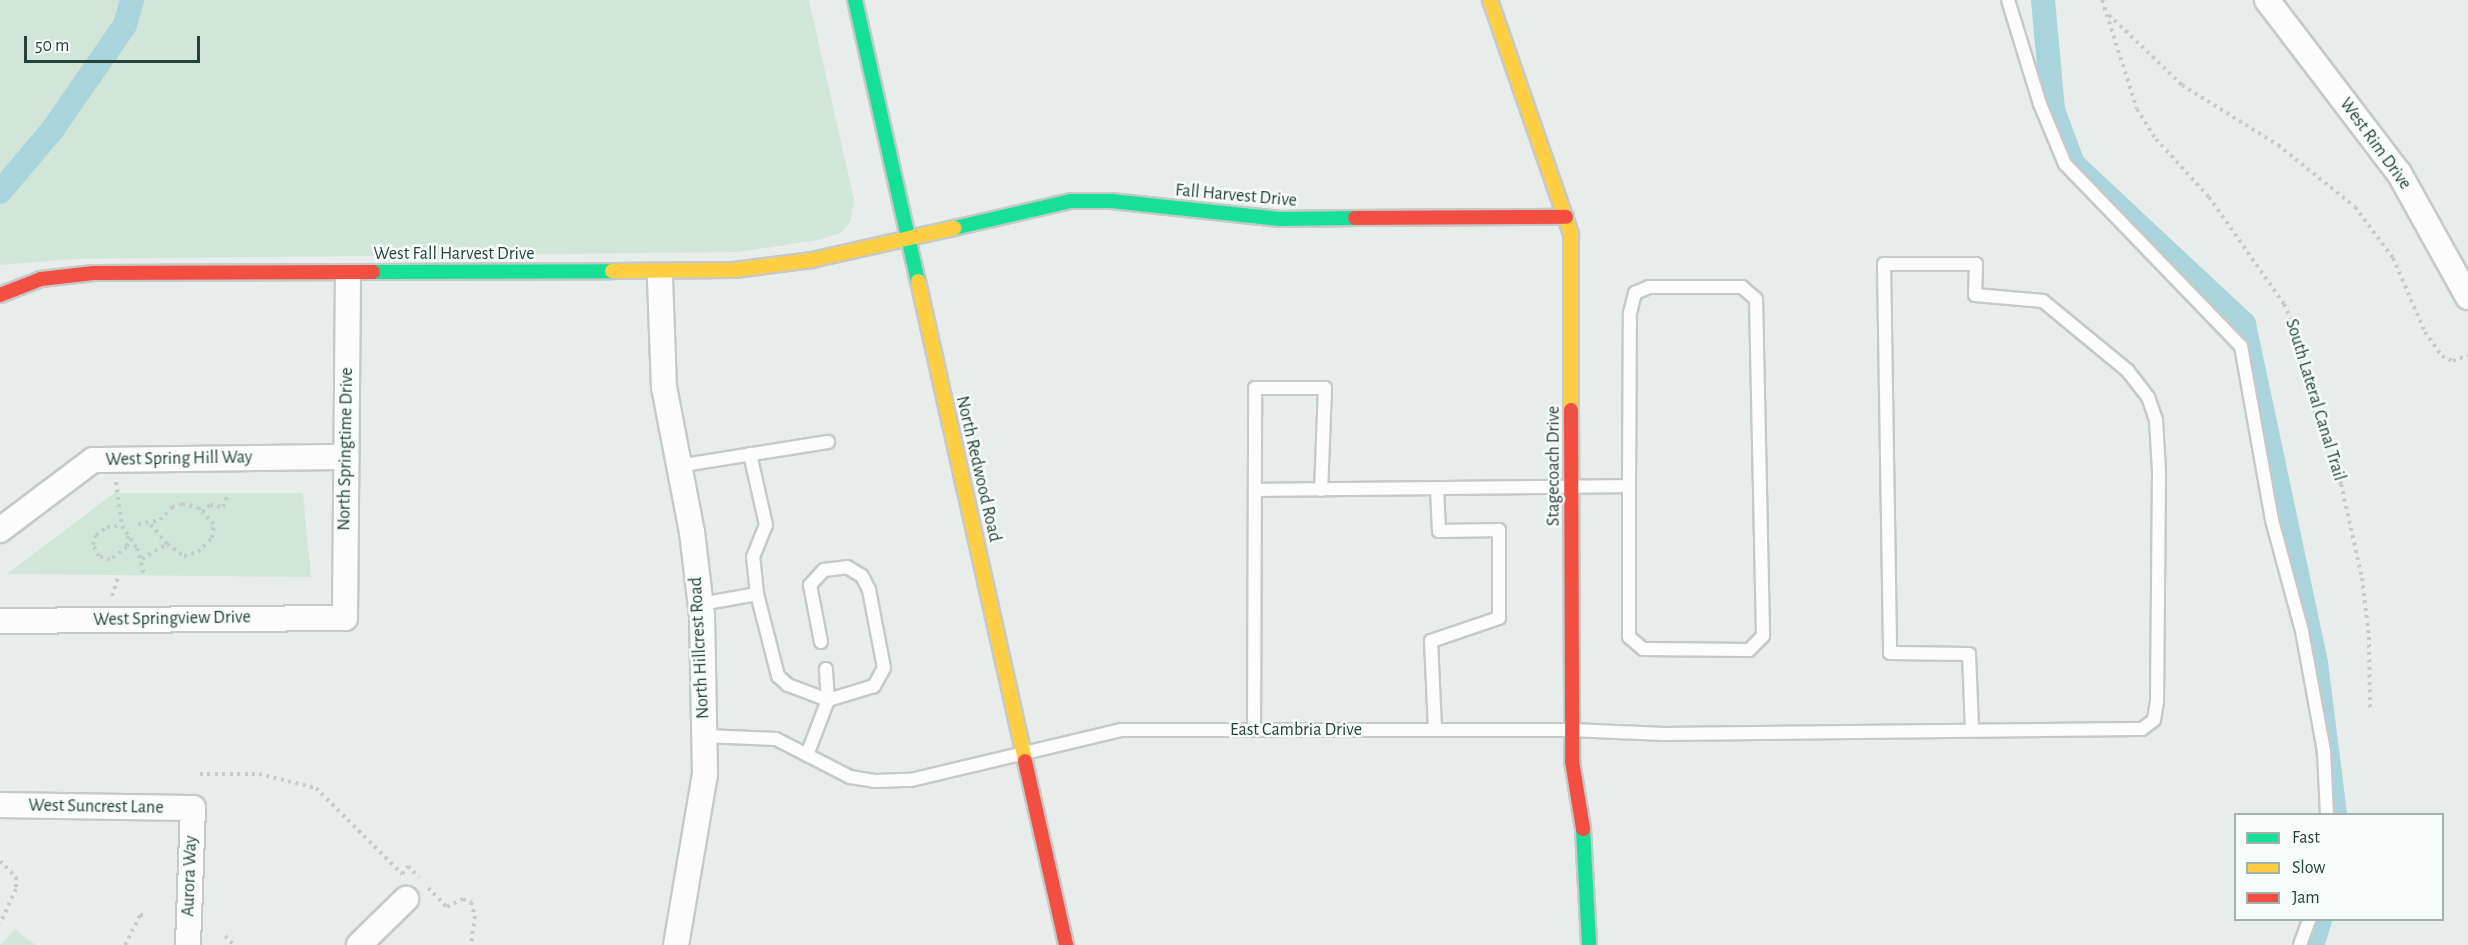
<!DOCTYPE html>
<html>
<head>
<meta charset="utf-8">
<style>
  body { margin:0 }
  #map { position:relative; width:2468px; height:945px; overflow:hidden; background:#e8edeb; font-family:"Alegreya Sans",sans-serif }
  div>[style] { position:absolute }
  .green>* { inset:0; background:#d1e6d8 }
  .canal>* { height:24px; margin:-12px; padding:0 12px; transform-origin:12px; border-radius:12px; background:#a9d4db }
  .path>* { height:4px; margin-top:-2px; transform-origin:0; background:repeating-linear-gradient(90deg,#c3ccca 0 3px,transparent 0 7.5px) }
  .roads { filter:drop-shadow(2px 0 #c5cac8) drop-shadow(-2px 0 #c5cac8) drop-shadow(0 2px #c5cac8) drop-shadow(0 -2px #c5cac8) }
  .lane>* { height:12px; margin:-6px; padding:0 6px; transform-origin:6px; border-radius:6px; background:#fcfcfc }
  .street>* { height:24px; margin:-12px; padding:0 12px; transform-origin:12px; border-radius:12px; background:#fcfcfc }
  .fast>* { height:14px; margin:-7px; padding:0 7px; transform-origin:7px; border-radius:7px; background:#16e098 }
  .slow>* { height:14px; margin:-7px; padding:0 7px; transform-origin:7px; border-radius:7px; background:#ffcf43 }
  .jam>* { height:14px; margin:-7px; padding:0 7px; transform-origin:7px; border-radius:7px; background:#f24e42 }
  span { translate:-50% -50%; white-space:nowrap; text-align:center; line-height:1.15; -webkit-text-stroke:5px #f7fbf9; paint-order:stroke }
  .street-label { font-size:18px; color:#24423a }
  .legend { position:absolute; left:2234px; top:813px; width:210px; height:108px; box-sizing:border-box; background:#f7fbf9; border:2px solid #a3b1ad; margin:0; padding:8px 10px; list-style:none; font-size:18px; color:#24423a }
  .legend li { display:flex; align-items:center; gap:12px; height:30px }
  .legend b { width:30px; border:2px solid #a3b1ad }
  .scale { position:absolute; left:24px; top:36px; width:176px; height:27px; box-sizing:border-box; border:3px solid #24423a; border-top:0; padding-left:8px; font-size:18px; line-height:21px; white-space:nowrap; color:#24423a; -webkit-text-stroke:4px #f7fbf9; paint-order:stroke }
</style>
</head>
<body>
<div id="map">
  <div class="green">
    <div style="clip-path:polygon(0 0,809px 0,854px 200px,851px 220px,841px 233px,818px 240px,738px 252px,76px 259px,0 265px)"></div>
    <div style="clip-path:polygon(114px 493px,303px 493px,311px 577px,7px 574px)"></div>
    <div style="clip-path:polygon(15px 929px,22px 935px,36px 945px,0 945px)"></div>
  </div>
  <div class="canal">
    <div style="left:2043px;top:0;width:110px;rotate:84.8deg"></div>
    <div style="left:2053px;top:110px;width:58px;rotate:69.7deg"></div>
    <div style="left:2073px;top:164px;width:234px;rotate:43.1deg"></div>
    <div style="left:2244px;top:324px;width:347px;rotate:78deg"></div>
    <div style="left:2316px;top:663px;width:152px;rotate:82.8deg"></div>
    <div style="left:0;top:192px;width:82px;rotate:-49.9deg"></div>
    <div style="left:53px;top:129px;width:126px;rotate:-55.3deg"></div>
    <div style="left:125px;top:25px;width:26px;rotate:-74deg"></div>
    <div style="left:2312px;top:945px;width:26px;rotate:-72deg"></div>
  </div>
  <div class="path">
    <div style="left:2102px;top:0;width:114px;rotate:72.2deg"></div>
    <div style="left:2137px;top:109px;width:36px;rotate:58deg"></div>
    <div style="left:2156px;top:139px;width:79px;rotate:47.6deg"></div>
    <div style="left:2209px;top:197px;width:131px;rotate:55deg"></div>
    <div style="left:2284px;top:304px;width:22px;rotate:66deg"></div>
    <div style="left:2293px;top:324px;width:82px;rotate:76.6deg"></div>
    <div style="left:2312px;top:404px;width:85px;rotate:70.1deg"></div>
    <div style="left:2341px;top:484px;width:96px;rotate:77.4deg"></div>
    <div style="left:2362px;top:578px;width:59px;rotate:83.2deg"></div>
    <div style="left:2369px;top:637px;width:73px;rotate:89.2deg"></div>
    <div style="left:2109px;top:15px;width:101px;rotate:43.8deg"></div>
    <div style="left:2182px;top:85px;width:113px;rotate:32deg"></div>
    <div style="left:2278px;top:145px;width:99px;rotate:38.8deg"></div>
    <div style="left:2355px;top:207px;width:64px;rotate:53.3deg"></div>
    <div style="left:2393px;top:258px;width:81px;rotate:66.6deg"></div>
    <div style="left:2425px;top:332px;width:29px;rotate:55deg"></div>
    <div style="left:2442px;top:356px;width:12px;rotate:24deg"></div>
    <div style="left:2453px;top:361px;width:16px;rotate:-22deg"></div>
    <div style="left:116px;top:482px;width:44px;rotate:82.2deg"></div>
    <div style="left:138px;top:524px;width:22px;rotate:-10deg"></div>
    <div style="left:160px;top:520px;width:18px;rotate:-47deg"></div>
    <div style="left:172px;top:507px;width:10px;rotate:-17deg"></div>
    <div style="left:182px;top:504px;width:16px;rotate:11deg"></div>
    <div style="left:198px;top:507px;width:6px;rotate:51deg"></div>
    <div style="left:202px;top:512px;width:11px;rotate:-41deg"></div>
    <div style="left:210px;top:505px;width:13px;rotate:9deg"></div>
    <div style="left:223px;top:507px;width:11px;rotate:-68deg"></div>
    <div style="left:128px;top:536px;width:11px;rotate:95deg"></div>
    <div style="left:127px;top:547px;width:21px;rotate:143deg"></div>
    <div style="left:110px;top:560px;width:12px;rotate:-160deg"></div>
    <div style="left:99px;top:556px;width:13px;rotate:-119deg"></div>
    <div style="left:93px;top:545px;width:10px;rotate:-73deg"></div>
    <div style="left:96px;top:535px;width:14px;rotate:-36deg"></div>
    <div style="left:107px;top:527px;width:15px;rotate:-4deg"></div>
    <div style="left:122px;top:526px;width:27px;rotate:56deg"></div>
    <div style="left:137px;top:548px;width:28px;rotate:75deg"></div>
    <div style="left:167px;top:544px;width:21px;rotate:35deg"></div>
    <div style="left:184px;top:556px;width:15px;rotate:-16deg"></div>
    <div style="left:198px;top:552px;width:20px;rotate:-45deg"></div>
    <div style="left:212px;top:538px;width:14px;rotate:-82deg"></div>
    <div style="left:214px;top:524px;width:17px;rotate:-135deg"></div>
    <div style="left:142px;top:559px;width:29px;rotate:-31deg"></div>
    <div style="left:167px;top:544px;width:26px;rotate:-130deg"></div>
    <div style="left:112px;top:596px;width:22px;rotate:-72deg"></div>
    <div style="left:200px;top:774px;width:59px"></div>
    <div style="left:259px;top:774px;width:59px;rotate:13.8deg"></div>
    <div style="left:316px;top:788px;width:122px;rotate:45deg"></div>
    <div style="left:402px;top:874px;width:10px;rotate:-53deg"></div>
    <div style="left:408px;top:866px;width:16px;rotate:47deg"></div>
    <div style="left:0;top:861px;width:23px;rotate:45deg"></div>
    <div style="left:16px;top:877px;width:12px;rotate:90deg"></div>
    <div style="left:16px;top:889px;width:38px;rotate:115deg"></div>
    <div style="left:428px;top:888px;width:27px;rotate:45deg"></div>
    <div style="left:447px;top:907px;width:18px;rotate:-27deg"></div>
    <div style="left:463px;top:899px;width:9px;rotate:21deg"></div>
    <div style="left:471px;top:902px;width:15px;rotate:74deg"></div>
    <div style="left:475px;top:916px;width:29px;rotate:98deg"></div>
    <div style="left:225px;top:936px;width:13px;rotate:45deg"></div>
    <div style="left:125px;top:945px;width:34px;rotate:-63deg"></div>
    <div style="left:140px;top:915px;width:7px"></div>
  </div>
  <div class="roads">
    <div class="lane">
      <div style="left:2008px;top:0;width:109px;rotate:72.9deg"></div>
      <div style="left:2040px;top:104px;width:65px;rotate:67.4deg"></div>
      <div style="left:2065px;top:164px;width:253px;rotate:46deg"></div>
      <div style="left:2241px;top:346px;width:177px;rotate:79.9deg"></div>
      <div style="left:2272px;top:520px;width:115px;rotate:74.9deg"></div>
      <div style="left:2302px;top:631px;width:122px;rotate:79.6deg"></div>
      <div style="left:2324px;top:751px;width:63px;rotate:87.3deg"></div>
      <div style="left:678px;top:466px;width:152px;rotate:-9.1deg"></div>
      <div style="left:1255px;top:490px;width:374px;rotate:-0.6deg"></div>
      <div style="left:1629px;top:486px;width:173px;rotate:-89.7deg"></div>
      <div style="left:1630px;top:313px;width:21px;rotate:-76deg"></div>
      <div style="left:1635px;top:293px;width:15px;rotate:-23deg"></div>
      <div style="left:1649px;top:287px;width:93px"></div>
      <div style="left:1742px;top:287px;width:18px;rotate:41deg"></div>
      <div style="left:1756px;top:299px;width:337px;rotate:88.8deg"></div>
      <div style="left:1763px;top:636px;width:20px;rotate:135deg"></div>
      <div style="left:1749px;top:650px;width:106px;rotate:-179.5deg"></div>
      <div style="left:1643px;top:649px;width:18px;rotate:-139deg"></div>
      <div style="left:1629px;top:637px;width:151px;rotate:-90deg"></div>
      <div style="left:757px;top:594px;width:85px;rotate:75.6deg"></div>
      <div style="left:778px;top:676px;width:13px;rotate:42deg"></div>
      <div style="left:788px;top:685px;width:43px;rotate:20.6deg"></div>
      <div style="left:828px;top:700px;width:59px;rotate:110.9deg"></div>
      <div style="left:701px;top:604px;width:57px;rotate:-10.1deg"></div>
      <div style="left:757px;top:594px;width:37px;rotate:-96deg"></div>
      <div style="left:753px;top:557px;width:35px;rotate:-68deg"></div>
      <div style="left:766px;top:525px;width:73px;rotate:-102.7deg"></div>
      <div style="left:821px;top:642px;width:58px;rotate:-100.9deg"></div>
      <div style="left:810px;top:585px;width:21px;rotate:-47deg"></div>
      <div style="left:824px;top:570px;width:23px;rotate:-7deg"></div>
      <div style="left:847px;top:567px;width:17px;rotate:31deg"></div>
      <div style="left:862px;top:576px;width:16px;rotate:63deg"></div>
      <div style="left:869px;top:590px;width:79px;rotate:79.1deg"></div>
      <div style="left:884px;top:668px;width:21px;rotate:119deg"></div>
      <div style="left:874px;top:686px;width:48px;rotate:163.1deg"></div>
      <div style="left:828px;top:700px;width:31px;rotate:-94deg"></div>
      <div style="left:1435px;top:729px;width:88px;rotate:-92.6deg"></div>
      <div style="left:1431px;top:641px;width:72px;rotate:-18.7deg"></div>
      <div style="left:1499px;top:618px;width:88px;rotate:-90deg"></div>
      <div style="left:1499px;top:530px;width:60px;rotate:179deg"></div>
      <div style="left:1439px;top:531px;width:42px;rotate:-92.7deg"></div>
      <div style="left:1254px;top:730px;width:342px;rotate:-89.8deg"></div>
      <div style="left:1255px;top:388px;width:70px"></div>
      <div style="left:1325px;top:388px;width:102px;rotate:92.2deg"></div>
      <div style="left:704px;top:736px;width:72px;rotate:2.4deg"></div>
      <div style="left:776px;top:739px;width:83px;rotate:27.2deg"></div>
      <div style="left:850px;top:777px;width:25px;rotate:9deg"></div>
      <div style="left:875px;top:781px;width:36px;rotate:-2deg"></div>
      <div style="left:911px;top:780px;width:216px;rotate:-13.4deg"></div>
      <div style="left:1121px;top:730px;width:451px"></div>
      <div style="left:1572px;top:730px;width:91px;rotate:2.5deg"></div>
      <div style="left:1663px;top:734px;width:479px;rotate:-0.6deg"></div>
      <div style="left:2142px;top:729px;width:15px;rotate:-37deg"></div>
      <div style="left:2154px;top:720px;width:18px;rotate:-81deg"></div>
      <div style="left:2157px;top:702px;width:231px;rotate:-89.5deg"></div>
      <div style="left:2159px;top:471px;width:51px;rotate:-93.4deg"></div>
      <div style="left:2156px;top:420px;width:24px;rotate:-109deg"></div>
      <div style="left:2148px;top:397px;width:33px;rotate:-128deg"></div>
      <div style="left:2128px;top:371px;width:110px;rotate:-140.5deg"></div>
      <div style="left:2043px;top:301px;width:68px;rotate:-175deg"></div>
      <div style="left:1975px;top:295px;width:31px;rotate:-88deg"></div>
      <div style="left:1976px;top:264px;width:92px;rotate:180deg"></div>
      <div style="left:1884px;top:264px;width:389px;rotate:89.1deg"></div>
      <div style="left:1890px;top:653px;width:79px;rotate:0.7deg"></div>
      <div style="left:1969px;top:654px;width:76px;rotate:87.7deg"></div>
      <div style="left:2300px;top:945px;width:27px;rotate:-70deg"></div>
    </div>
    <div class="street">
      <div style="left:2267px;top:0;width:218px;rotate:52.7deg"></div>
      <div style="left:2399px;top:173px;width:142px;rotate:60.9deg"></div>
      <div style="left:660px;top:279px;width:108px;rotate:87.9deg"></div>
      <div style="left:664px;top:387px;width:148px;rotate:79.1deg"></div>
      <div style="left:692px;top:532px;width:85px;rotate:83.2deg"></div>
      <div style="left:702px;top:616px;width:158px;rotate:88.9deg"></div>
      <div style="left:705px;top:774px;width:173px;rotate:99.6deg"></div>
      <div style="left:0;top:530px;width:116px;rotate:-37deg"></div>
      <div style="left:93px;top:460px;width:253px;rotate:-0.7deg"></div>
      <div style="left:0;top:621px;width:345px;rotate:-0.5deg"></div>
      <div style="left:345px;top:618px;width:337px;rotate:-89.5deg"></div>
      <div style="left:0;top:805px;width:193px;rotate:0.9deg"></div>
      <div style="left:193px;top:808px;width:137px;rotate:92.1deg"></div>
      <div style="left:359px;top:945px;width:66px;rotate:-44.4deg"></div>
    </div>
    <div class="fast">
      <div style="left:855px;top:0;width:288px;rotate:77.4deg"></div>
      <div style="left:954px;top:228px;width:120px;rotate:-13deg"></div>
      <div style="left:1071px;top:201px;width:40px"></div>
      <div style="left:1111px;top:201px;width:170px;rotate:6.1deg"></div>
      <div style="left:1280px;top:219px;width:75px;rotate:-0.8deg"></div>
      <div style="left:373px;top:272px;width:239px;rotate:-0.2deg"></div>
      <div style="left:1583px;top:829px;width:116px;rotate:87deg"></div>
    </div>
    <div class="slow">
      <div style="left:1490px;top:0;width:248px;rotate:70.9deg"></div>
      <div style="left:1571px;top:234px;width:176px;rotate:90deg"></div>
      <div style="left:612px;top:271px;width:122px;rotate:-0.5deg"></div>
      <div style="left:734px;top:270px;width:79px;rotate:-7.3deg"></div>
      <div style="left:812px;top:260px;width:146px;rotate:-12.7deg"></div>
      <div style="left:918px;top:281px;width:492px;rotate:77.4deg"></div>
    </div>
    <div class="jam">
      <div style="left:1355px;top:218px;width:211px;rotate:-0.3deg"></div>
      <div style="left:0;top:295px;width:44px;rotate:-21.3deg"></div>
      <div style="left:41px;top:279px;width:53px;rotate:-6.5deg"></div>
      <div style="left:94px;top:273px;width:279px;rotate:-0.2deg"></div>
      <div style="left:1571px;top:410px;width:351px;rotate:89.8deg"></div>
      <div style="left:1572px;top:761px;width:69px;rotate:80.8deg"></div>
      <div style="left:1025px;top:761px;width:189px;rotate:77.4deg"></div>
    </div>
  </div>
  <div class="street-label">
    <span style="left:2375px;top:144px;rotate:54deg">West Rim Drive</span>
    <span style="left:1236px;top:196px;rotate:5deg">Fall Harvest Drive</span>
    <span style="left:454px;top:254px">West Fall Harvest Drive</span>
    <span style="left:2315px;top:400px;rotate:73deg">South Lateral Canal Trail</span>
    <span style="left:346px;top:449px;rotate:-89deg">North Springtime Drive</span>
    <span style="left:179px;top:459px;rotate:-1deg">West Spring Hill Way</span>
    <span style="left:1554px;top:466px;rotate:-90deg">Stagecoach Drive</span>
    <span style="left:978px;top:469px;rotate:77deg">North Redwood Road</span>
    <span style="left:172px;top:619px;rotate:-1deg">West Springview Drive</span>
    <span style="left:700px;top:648px;rotate:-93deg">North Hillcrest Road</span>
    <span style="left:1296px;top:730px">East Cambria Drive</span>
    <span style="left:96px;top:807px;rotate:1deg">West Suncrest Lane</span>
    <span style="left:190px;top:876px;rotate:-88deg">Aurora Way</span>
  </div>
  <ul class="legend">
  <li><b style="height:8px;background:#16e098"></b>Fast</li>
  <li><b style="height:8px;background:#ffcf43"></b>Slow</li>
  <li><b style="height:8px;background:#f24e42"></b>Jam</li>
  </ul>
  <div class="scale">50 m</div>
</div>
</body>
</html>
